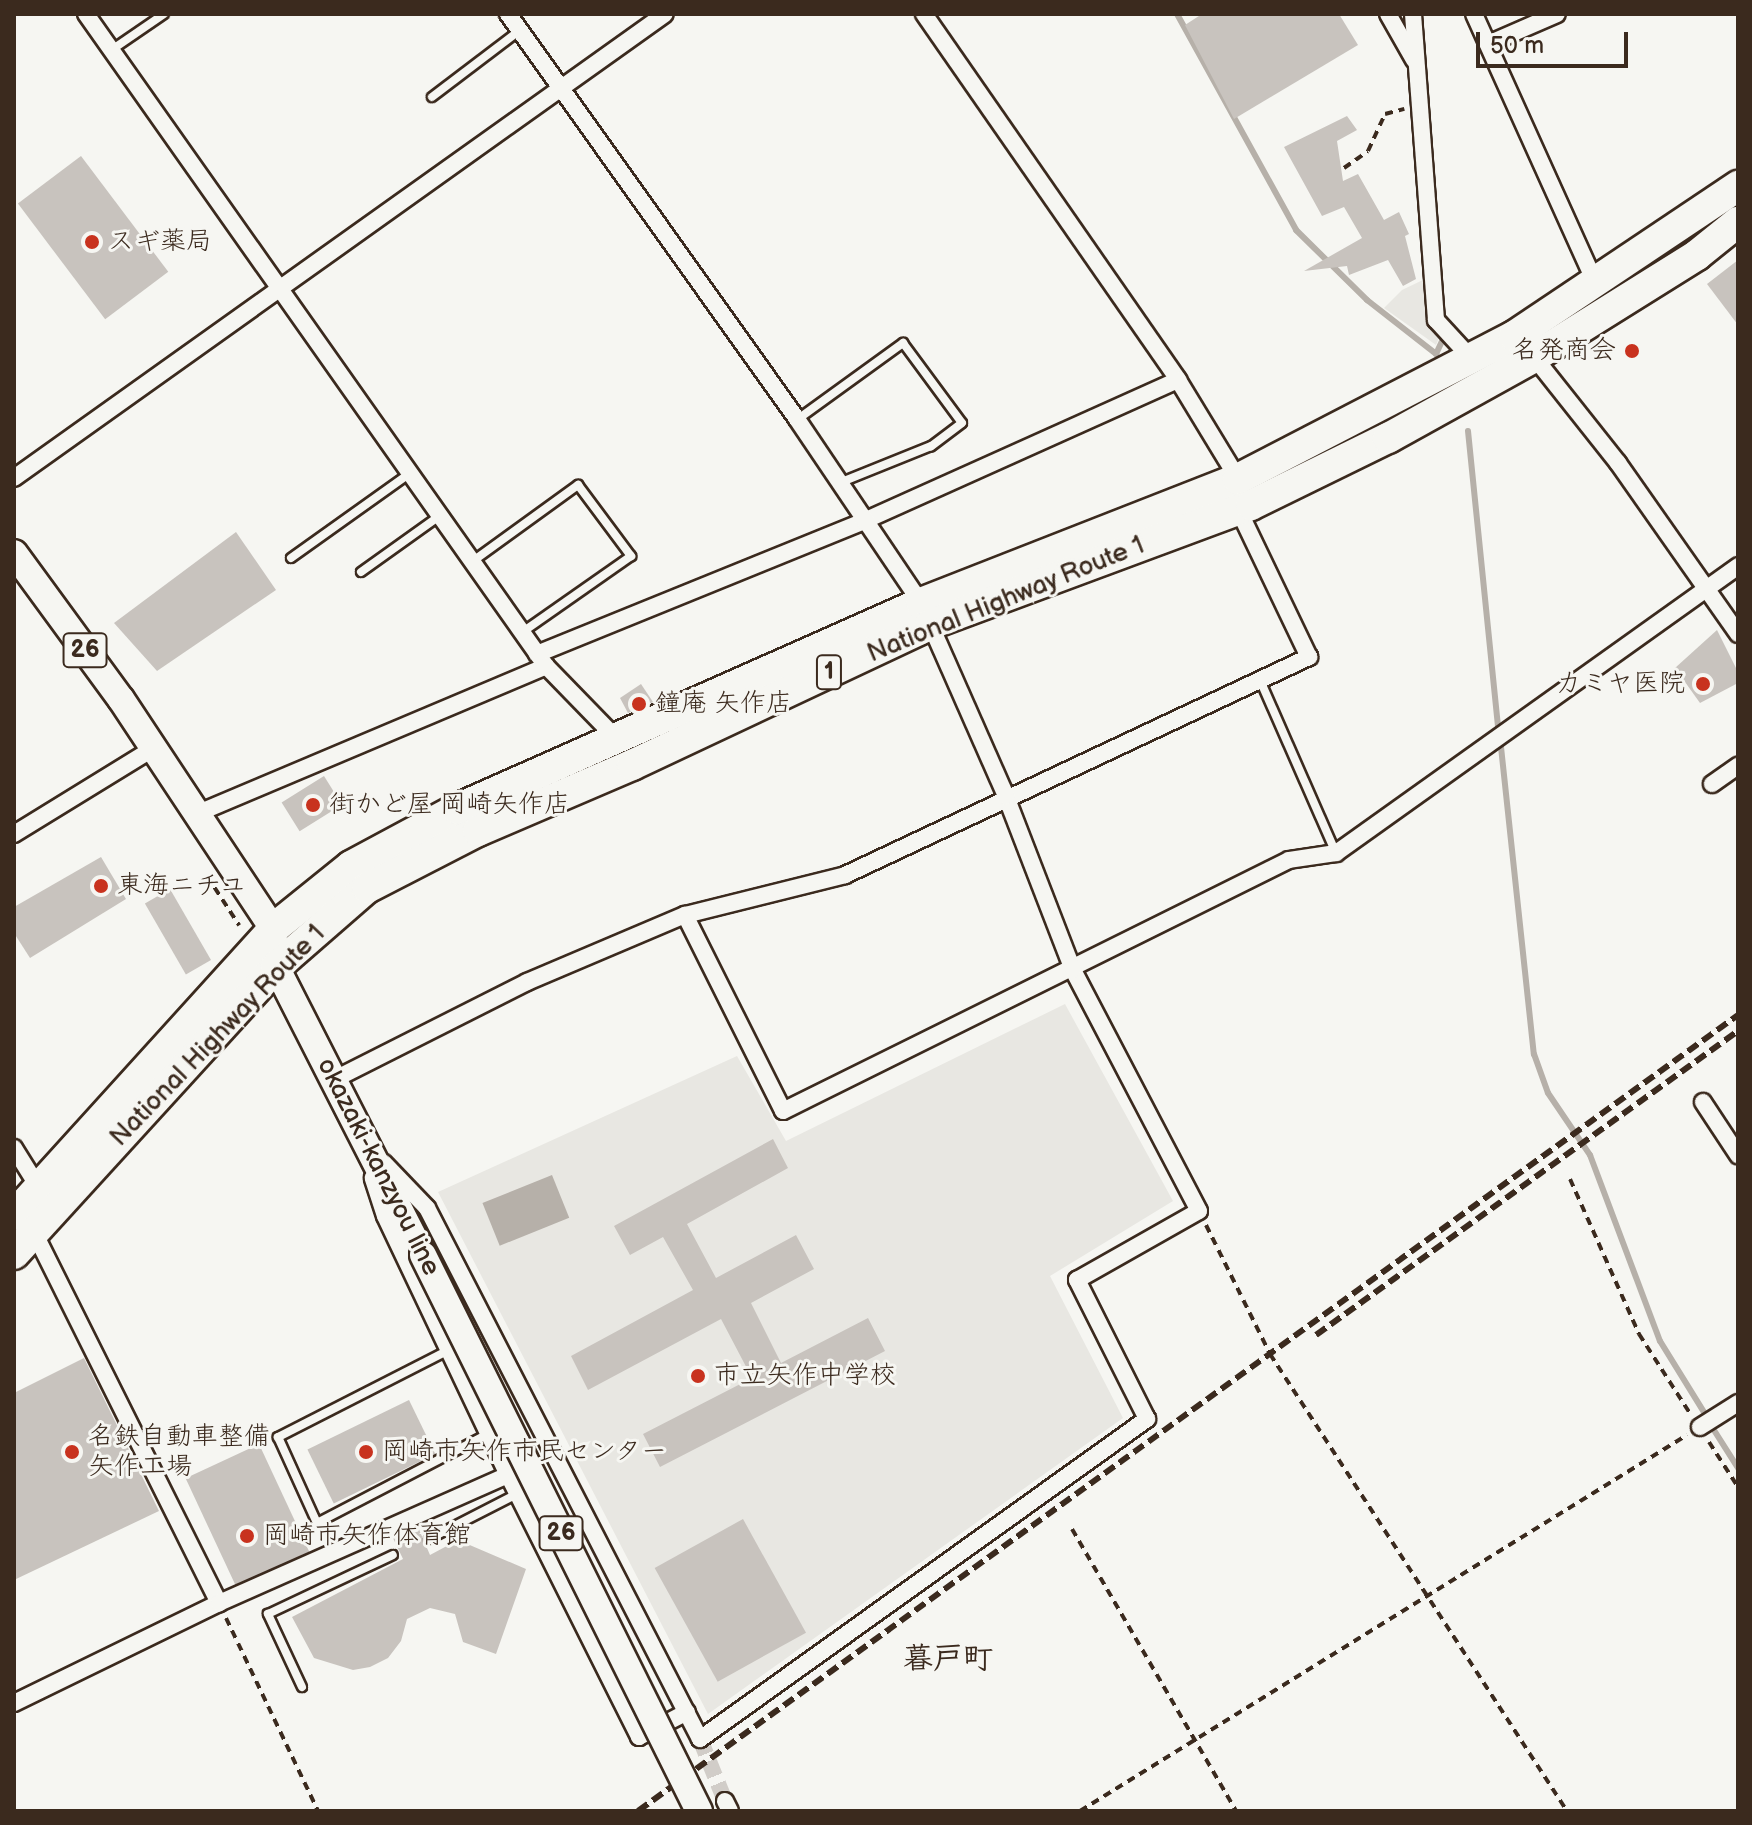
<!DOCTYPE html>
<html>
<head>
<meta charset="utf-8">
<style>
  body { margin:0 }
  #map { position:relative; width:1752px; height:1825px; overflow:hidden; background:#f6f6f2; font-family:"Balsamiq Sans","Klee One",sans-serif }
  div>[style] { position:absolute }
  .built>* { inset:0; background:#e8e7e2 }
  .water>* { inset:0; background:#b6b0a9; transform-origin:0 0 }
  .stream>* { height:6px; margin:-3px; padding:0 3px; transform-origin:3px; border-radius:3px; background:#b6b0a9 }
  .building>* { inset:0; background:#c8c3be; transform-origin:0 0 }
  .street-tunnel>* { height:16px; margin-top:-8px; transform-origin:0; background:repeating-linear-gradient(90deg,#d1cdc8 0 16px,transparent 0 24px) }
  .path>* { height:4px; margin-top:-2px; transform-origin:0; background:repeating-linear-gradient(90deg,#3b2a1e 0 8px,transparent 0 14px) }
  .roads { filter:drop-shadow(2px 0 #3b2a1e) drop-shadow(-2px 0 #3b2a1e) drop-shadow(0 2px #3b2a1e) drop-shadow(0 -2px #3b2a1e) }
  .lane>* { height:8px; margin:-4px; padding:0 4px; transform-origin:4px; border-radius:4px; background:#f6f6f2 }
  .street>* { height:16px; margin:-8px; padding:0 8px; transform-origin:8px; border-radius:8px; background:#f6f6f2 }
  .primary>* { height:26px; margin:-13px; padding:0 13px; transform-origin:13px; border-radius:13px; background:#f6f6f2 }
  .highway>* { height:30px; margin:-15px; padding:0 15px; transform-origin:15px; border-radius:15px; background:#f6f6f2 }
  .rail>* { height:6px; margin-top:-3px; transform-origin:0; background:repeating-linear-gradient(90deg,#3b2a1e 0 12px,transparent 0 18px) }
  .bridges { filter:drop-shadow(2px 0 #3b2a1e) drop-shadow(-2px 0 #3b2a1e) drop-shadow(0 2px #3b2a1e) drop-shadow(0 -2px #3b2a1e) }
  .primary-bridge>* { height:26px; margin:-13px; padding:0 13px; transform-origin:13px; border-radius:13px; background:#f6f6f2 }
  .dots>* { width:22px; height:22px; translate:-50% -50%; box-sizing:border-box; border:4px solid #f6f6f2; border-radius:50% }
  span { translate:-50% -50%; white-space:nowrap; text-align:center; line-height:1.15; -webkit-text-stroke:6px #f6f6f2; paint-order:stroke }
  .shield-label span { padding:2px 6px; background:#f6f6f2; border:2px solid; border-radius:6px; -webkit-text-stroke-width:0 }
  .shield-label { font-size:24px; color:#3b2a1e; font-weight:700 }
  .poi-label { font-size:26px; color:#3b2a1e }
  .left { translate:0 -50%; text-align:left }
  .right { translate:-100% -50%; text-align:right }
  .street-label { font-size:26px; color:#3b2a1e }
  .quarter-label { font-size:30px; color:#3b2a1e; font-weight:700 }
  .frame { position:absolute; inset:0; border:16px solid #3b2a1e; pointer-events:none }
  .scale { position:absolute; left:1476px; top:32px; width:152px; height:36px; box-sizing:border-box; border:4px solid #3b2a1e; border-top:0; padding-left:10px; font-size:24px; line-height:28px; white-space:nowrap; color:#3b2a1e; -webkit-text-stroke:6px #f6f6f2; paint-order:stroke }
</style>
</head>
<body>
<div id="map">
  <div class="built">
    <div style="clip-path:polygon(1425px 279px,1440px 336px,1436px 345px,1384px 308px,1402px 290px)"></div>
    <div style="clip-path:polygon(1065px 1004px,1173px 1201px,1050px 1276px,1123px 1418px,708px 1714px,438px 1192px,737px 1056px,786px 1141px)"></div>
  </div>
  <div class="water">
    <div style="left:552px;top:1175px;width:46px;height:75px;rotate:68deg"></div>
  </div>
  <div class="stream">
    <div style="left:1177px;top:14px;width:247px;rotate:61.1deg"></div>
    <div style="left:1296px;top:230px;width:100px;rotate:44.6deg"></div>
    <div style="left:1367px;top:300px;width:88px;rotate:38deg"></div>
    <div style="left:1436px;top:354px;width:19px;rotate:-65deg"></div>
    <div style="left:1468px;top:431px;width:296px;rotate:84.2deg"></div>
    <div style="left:1501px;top:747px;width:309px;rotate:83.9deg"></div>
    <div style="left:1534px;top:1054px;width:41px;rotate:70.3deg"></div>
    <div style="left:1548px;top:1093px;width:75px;rotate:55.9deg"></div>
    <div style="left:1590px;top:1155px;width:199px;rotate:69.4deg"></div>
    <div style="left:1660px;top:1341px;width:86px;rotate:58.3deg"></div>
    <div style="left:1712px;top:1427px;width:49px;rotate:57.6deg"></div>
  </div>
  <div class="building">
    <div style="clip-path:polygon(1202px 14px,1339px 14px,1358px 45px,1234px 119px,1185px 25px)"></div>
    <div style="clip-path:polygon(1347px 116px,1357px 130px,1337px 141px,1343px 181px,1358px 174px,1384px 220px,1399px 212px,1409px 234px,1405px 236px,1416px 279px,1403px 286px,1388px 260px,1349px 275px,1347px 266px,1304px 271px,1362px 238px,1344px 207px,1322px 216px,1284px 147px)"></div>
    <div style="left:81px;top:156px;width:145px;height:79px;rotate:53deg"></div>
    <div style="clip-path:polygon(1738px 260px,1738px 325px,1707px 284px)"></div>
    <div style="clip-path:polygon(236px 532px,276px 590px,157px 671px,114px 623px)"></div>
    <div style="clip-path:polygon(1717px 630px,1738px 672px,1738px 683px,1700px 703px,1675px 668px)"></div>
    <div style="clip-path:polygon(641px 684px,653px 702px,628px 713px,620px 698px)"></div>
    <div style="left:324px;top:776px;width:34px;height:50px;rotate:58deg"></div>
    <div style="clip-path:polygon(101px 857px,126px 899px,30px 958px,14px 933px,14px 907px)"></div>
    <div style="left:170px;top:889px;width:82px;height:29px;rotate:60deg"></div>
    <div style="clip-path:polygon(773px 1139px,788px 1168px,687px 1224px,716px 1278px,796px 1235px,814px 1269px,751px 1303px,781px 1363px,868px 1318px,885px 1351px,660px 1467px,643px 1434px,752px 1378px,721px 1319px,588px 1390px,571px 1356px,693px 1290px,663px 1237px,630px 1255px,614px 1226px)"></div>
    <div style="clip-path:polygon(84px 1358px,159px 1511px,14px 1580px,14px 1393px)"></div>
    <div style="left:409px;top:1400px;width:60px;height:113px;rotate:64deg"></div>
    <div style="left:259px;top:1444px;width:119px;height:81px;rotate:65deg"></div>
    <div style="left:743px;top:1519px;width:130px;height:101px;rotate:61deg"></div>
    <div style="clip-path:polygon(418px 1527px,430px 1555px,458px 1540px,526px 1569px,496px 1654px,463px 1642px,455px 1614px,430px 1608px,407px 1619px,401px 1641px,388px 1658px,370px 1667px,353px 1670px,314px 1658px,292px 1617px,403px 1559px,393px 1538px)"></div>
  </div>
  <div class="street-tunnel">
    <div style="left:700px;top:1739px;width:67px;rotate:68deg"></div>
  </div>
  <div class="path">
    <div style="left:1344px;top:168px;width:29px;rotate:-35deg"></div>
    <div style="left:1368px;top:151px;width:41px;rotate:-65.3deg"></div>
    <div style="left:1385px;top:114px;width:20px;rotate:-15deg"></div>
    <div style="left:207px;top:876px;width:59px;rotate:56.9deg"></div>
    <div style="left:1570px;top:1179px;width:170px;rotate:66deg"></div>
    <div style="left:1639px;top:1334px;width:96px;rotate:57.3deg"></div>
    <div style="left:1206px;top:1225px;width:144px;rotate:63.6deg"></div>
    <div style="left:1270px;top:1354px;width:545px;rotate:56.98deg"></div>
    <div style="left:1709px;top:1442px;width:54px;rotate:57.2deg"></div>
    <div style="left:1072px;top:1529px;width:326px;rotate:59.8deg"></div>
    <div style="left:226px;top:1618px;width:214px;rotate:64.5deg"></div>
    <div style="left:1080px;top:1811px;width:714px;rotate:-31.78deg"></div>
  </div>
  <div class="roads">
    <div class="lane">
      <div style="left:110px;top:51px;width:65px;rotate:-34.4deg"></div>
      <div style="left:432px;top:97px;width:109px;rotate:-37.2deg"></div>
      <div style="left:798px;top:419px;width:130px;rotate:-35.9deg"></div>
      <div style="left:903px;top:343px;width:99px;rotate:53.6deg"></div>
      <div style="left:962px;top:423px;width:39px;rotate:143deg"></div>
      <div style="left:931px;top:446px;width:99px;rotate:158.1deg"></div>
      <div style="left:291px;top:558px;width:146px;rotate:-35.5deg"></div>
      <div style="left:473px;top:561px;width:130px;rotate:-35.9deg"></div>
      <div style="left:578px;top:485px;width:89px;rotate:53.3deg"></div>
      <div style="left:631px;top:556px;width:131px;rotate:145deg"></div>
      <div style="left:361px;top:572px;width:98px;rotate:-35.5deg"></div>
      <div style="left:1260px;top:680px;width:189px;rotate:66.3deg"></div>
      <div style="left:447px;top:1351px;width:190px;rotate:153deg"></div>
      <div style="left:278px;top:1437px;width:94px;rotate:65.6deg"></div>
      <div style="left:317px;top:1523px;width:193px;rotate:-27.5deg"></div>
      <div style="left:429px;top:1539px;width:99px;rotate:-27.1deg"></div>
      <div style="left:302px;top:1687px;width:81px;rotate:-115deg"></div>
      <div style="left:268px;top:1614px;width:138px;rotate:-25.3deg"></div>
    </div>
    <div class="street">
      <div style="left:86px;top:14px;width:798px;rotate:54.8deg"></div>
      <div style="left:546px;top:666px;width:106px;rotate:45.8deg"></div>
      <div style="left:924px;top:14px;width:446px;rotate:55.2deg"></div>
      <div style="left:1178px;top:380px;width:119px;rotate:58.7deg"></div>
      <div style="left:1388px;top:14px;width:53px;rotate:60.5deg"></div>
      <div style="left:1413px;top:14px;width:307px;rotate:85.7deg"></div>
      <div style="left:1436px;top:320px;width:50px;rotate:47.4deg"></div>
      <div style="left:1474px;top:14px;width:294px;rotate:65.7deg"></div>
      <div style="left:1488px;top:44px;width:75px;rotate:-23.5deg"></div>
      <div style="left:1534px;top:357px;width:135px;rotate:51.6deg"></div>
      <div style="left:1618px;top:463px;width:209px;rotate:54.9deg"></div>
      <div style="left:14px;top:478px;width:799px;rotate:-35.48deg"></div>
      <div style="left:537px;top:654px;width:353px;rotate:-22.1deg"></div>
      <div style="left:864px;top:521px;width:344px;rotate:-24.2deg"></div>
      <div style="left:1712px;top:784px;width:32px;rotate:-35deg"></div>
      <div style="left:196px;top:814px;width:380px;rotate:-22.9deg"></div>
      <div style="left:14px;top:834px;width:164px;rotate:-31.6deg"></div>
      <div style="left:685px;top:915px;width:219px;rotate:63.4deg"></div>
      <div style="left:783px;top:1111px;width:565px;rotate:-26.38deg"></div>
      <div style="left:1289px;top:860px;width:48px;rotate:-8.5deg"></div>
      <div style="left:1336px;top:853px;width:494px;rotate:-35.5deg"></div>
      <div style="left:333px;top:1080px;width:217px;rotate:-26.8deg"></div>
      <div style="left:527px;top:982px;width:172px;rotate:-23deg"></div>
      <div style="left:685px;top:915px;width:165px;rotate:-14deg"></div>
      <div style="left:845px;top:875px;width:513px;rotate:-25.17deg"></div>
      <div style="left:1309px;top:657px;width:164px;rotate:-115.6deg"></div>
      <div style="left:1703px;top:1102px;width:64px;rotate:56.6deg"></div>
      <div style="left:14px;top:1148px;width:47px;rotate:58deg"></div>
      <div style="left:384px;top:1163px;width:62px;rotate:46.3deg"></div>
      <div style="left:427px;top:1208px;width:597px;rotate:62.79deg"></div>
      <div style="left:700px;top:1739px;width:550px;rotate:-35.6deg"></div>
      <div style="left:1147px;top:1419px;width:156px;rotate:-116.7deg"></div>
      <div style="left:1077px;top:1280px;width:140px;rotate:-29.5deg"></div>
      <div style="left:1199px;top:1211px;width:272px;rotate:-117.6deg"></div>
      <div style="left:1073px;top:970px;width:186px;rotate:-111.1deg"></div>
      <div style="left:1006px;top:796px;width:211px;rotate:-113.8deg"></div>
      <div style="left:921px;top:603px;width:222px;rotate:-124deg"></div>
      <div style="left:797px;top:419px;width:498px;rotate:-125.5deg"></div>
      <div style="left:34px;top:1232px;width:415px;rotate:63.5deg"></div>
      <div style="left:1700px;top:1427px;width:45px;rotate:-32.3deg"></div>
      <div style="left:508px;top:1475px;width:293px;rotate:63.4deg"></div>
      <div style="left:639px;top:1737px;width:54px;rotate:-27.5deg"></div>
      <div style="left:14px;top:1703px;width:228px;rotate:-26deg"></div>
      <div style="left:219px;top:1603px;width:316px;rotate:-23.9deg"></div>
      <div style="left:508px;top:1475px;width:287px;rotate:-115.4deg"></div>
      <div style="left:385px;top:1216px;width:40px;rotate:-108deg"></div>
      <div style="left:725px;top:1801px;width:11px;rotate:63deg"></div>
    </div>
    <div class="primary">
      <div style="left:14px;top:553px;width:181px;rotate:53.8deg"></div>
      <div style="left:121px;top:699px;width:276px;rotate:56.5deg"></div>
      <div style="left:273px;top:929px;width:38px;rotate:85deg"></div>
      <div style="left:276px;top:967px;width:323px;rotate:63deg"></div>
    </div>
    <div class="highway">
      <div style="left:14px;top:1215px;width:386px;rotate:-47.8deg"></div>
      <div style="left:273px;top:929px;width:100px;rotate:-38.9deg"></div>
      <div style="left:351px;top:866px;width:120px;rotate:-28.3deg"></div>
      <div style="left:457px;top:809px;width:508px;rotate:-23.94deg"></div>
      <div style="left:921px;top:603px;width:340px;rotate:-21.4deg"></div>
      <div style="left:1238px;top:479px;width:311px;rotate:-27.4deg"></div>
      <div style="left:1514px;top:336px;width:270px;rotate:-33.8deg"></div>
      <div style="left:14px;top:1254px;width:389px;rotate:-47.6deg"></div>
      <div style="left:276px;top:967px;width:121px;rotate:-41deg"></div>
      <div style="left:367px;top:888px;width:125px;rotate:-27.2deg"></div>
      <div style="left:478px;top:831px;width:168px;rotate:-23.2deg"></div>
      <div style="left:632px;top:765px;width:331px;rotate:-25.2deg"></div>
      <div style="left:931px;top:624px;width:341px;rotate:-20.4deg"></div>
      <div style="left:1251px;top:505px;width:153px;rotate:-26.1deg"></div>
      <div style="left:1388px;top:438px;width:167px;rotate:-29deg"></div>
      <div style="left:1534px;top:357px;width:192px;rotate:-32deg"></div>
      <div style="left:1697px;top:255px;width:53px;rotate:-38.8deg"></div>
    </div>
  </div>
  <div class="rail">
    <div style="left:1316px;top:1335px;width:520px;rotate:-35.77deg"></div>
    <div style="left:638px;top:1811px;width:1358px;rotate:-35.89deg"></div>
  </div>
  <div class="bridges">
    <div class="primary-bridge">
      <div style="left:423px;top:1255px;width:621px;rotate:63.6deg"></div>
    </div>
  </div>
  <div class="dots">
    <div style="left:92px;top:242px;background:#c8321e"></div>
    <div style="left:1632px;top:351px;background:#c8321e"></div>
    <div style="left:1703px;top:684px;background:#c8321e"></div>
    <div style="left:639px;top:704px;background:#c8321e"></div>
    <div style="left:313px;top:805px;background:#c8321e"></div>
    <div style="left:101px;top:886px;background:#c8321e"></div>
    <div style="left:698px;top:1376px;background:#c8321e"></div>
    <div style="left:72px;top:1452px;background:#c8321e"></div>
    <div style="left:366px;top:1452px;background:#c8321e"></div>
    <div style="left:247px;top:1536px;background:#c8321e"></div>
  </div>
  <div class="shield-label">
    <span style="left:85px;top:650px">26</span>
    <span style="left:829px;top:672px">1</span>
    <span style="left:561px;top:1533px">26</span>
  </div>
  <div class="poi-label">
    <span class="left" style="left:108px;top:242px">スギ薬局</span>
    <span class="right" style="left:1616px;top:351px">名発商会</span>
    <span class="right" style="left:1685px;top:684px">カミヤ医院</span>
    <span class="left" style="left:655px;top:704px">鐘庵 矢作店</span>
    <span class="left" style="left:329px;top:805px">街かど屋 岡崎矢作店</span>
    <span class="left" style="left:117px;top:886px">東海ニチユ</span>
    <span class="left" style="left:714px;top:1376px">市立矢作中学校</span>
    <span class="left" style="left:88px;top:1452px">名鉄自動車整備<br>矢作工場</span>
    <span class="left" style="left:382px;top:1452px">岡崎市矢作市民センター</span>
    <span class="left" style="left:263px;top:1536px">岡崎市矢作体育館</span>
  </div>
  <div class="street-label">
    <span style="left:1006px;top:600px;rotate:-22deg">National Highway Route 1</span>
    <span style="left:218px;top:1036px;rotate:-46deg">National Highway Route 1</span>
    <span style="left:378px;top:1167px;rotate:63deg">okazaki-kanzyou line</span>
  </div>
  <div class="quarter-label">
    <span style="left:948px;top:1659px">暮戸町</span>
  </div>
  <div class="frame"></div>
  <div class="scale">50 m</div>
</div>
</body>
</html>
